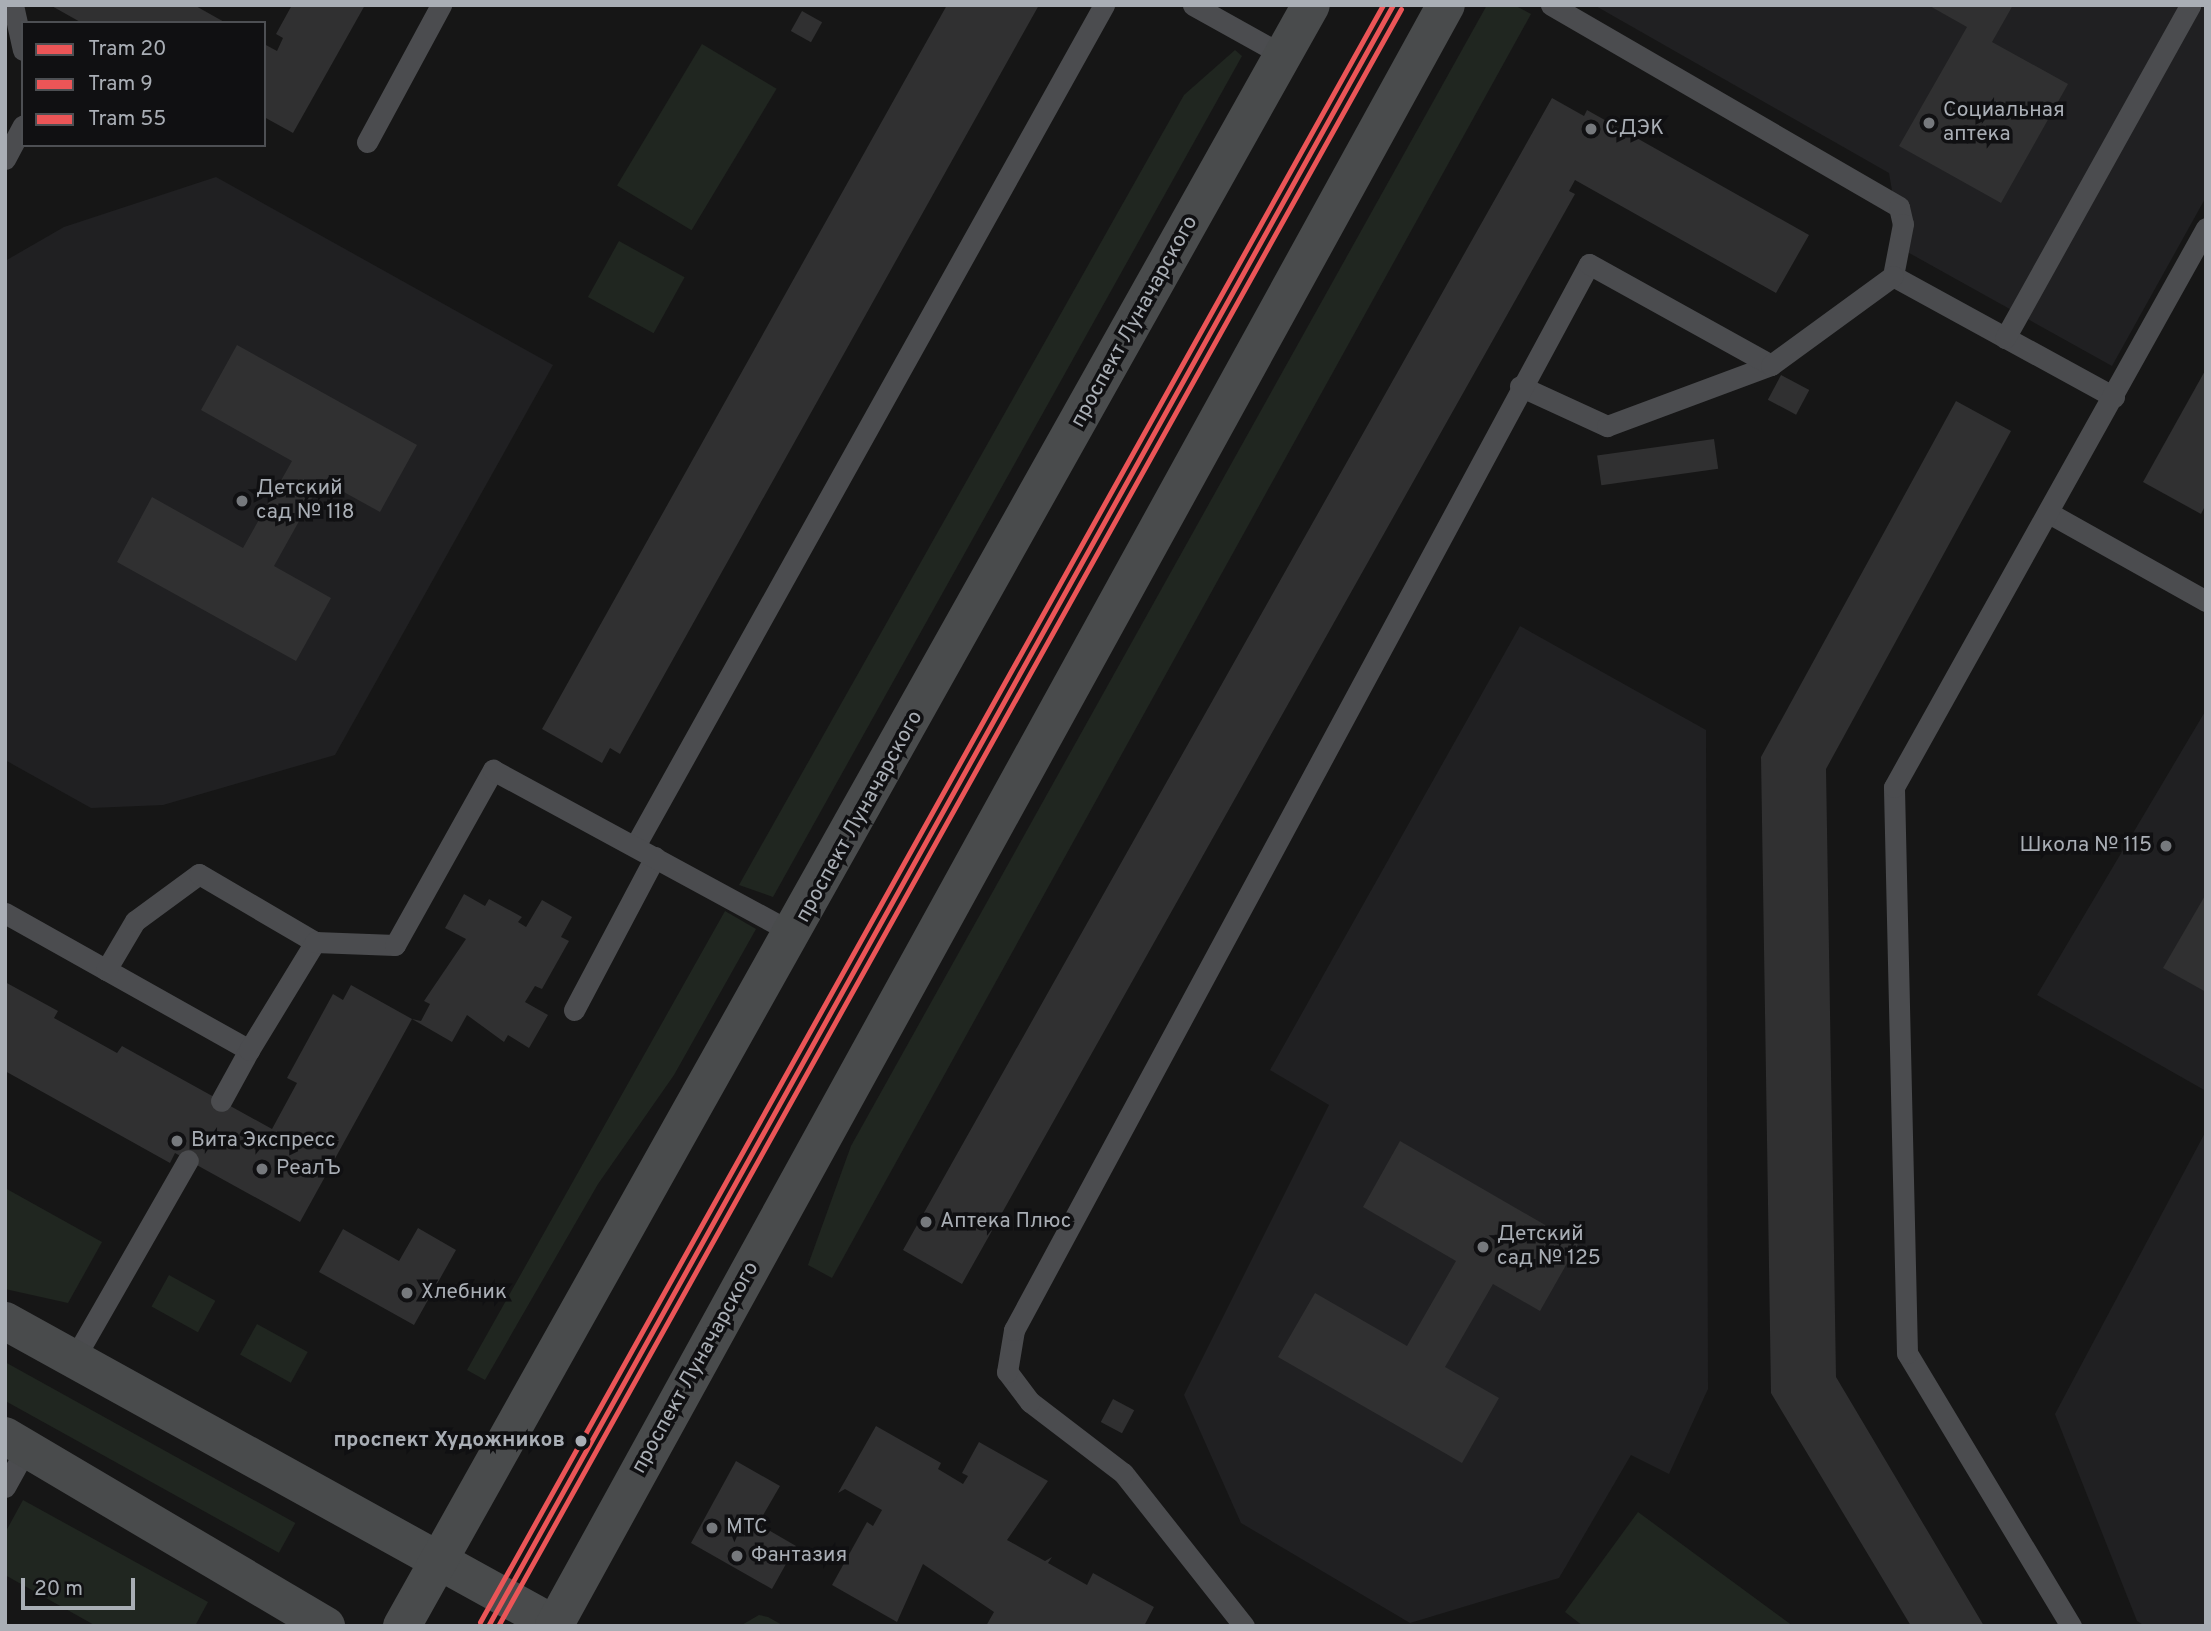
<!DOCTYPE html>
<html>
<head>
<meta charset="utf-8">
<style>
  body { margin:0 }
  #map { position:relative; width:2211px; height:1631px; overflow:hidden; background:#161616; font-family:Overpass,sans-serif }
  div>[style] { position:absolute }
  .built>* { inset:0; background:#202022 }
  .green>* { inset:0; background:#202620; transform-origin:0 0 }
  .building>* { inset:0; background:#303031; transform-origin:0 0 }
  .lane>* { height:21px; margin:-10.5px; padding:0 10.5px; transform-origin:10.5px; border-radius:10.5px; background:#4b4c4f }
  .secondary>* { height:38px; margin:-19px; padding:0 19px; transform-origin:19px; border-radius:19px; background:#494b4c }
  .tram-1>* { height:5px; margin:-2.5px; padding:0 2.5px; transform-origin:2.5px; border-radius:2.5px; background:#eb5557 }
  .tram-2>* { height:5px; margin:-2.5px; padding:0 2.5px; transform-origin:2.5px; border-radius:2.5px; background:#eb5557 }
  .tram-3>* { height:5px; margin:-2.5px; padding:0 2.5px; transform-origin:2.5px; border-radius:2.5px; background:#eb5557 }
  .dots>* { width:19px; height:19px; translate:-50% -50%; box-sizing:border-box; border:4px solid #101012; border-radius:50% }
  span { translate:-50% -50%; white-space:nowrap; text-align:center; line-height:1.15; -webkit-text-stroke:7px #101012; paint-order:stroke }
  .poi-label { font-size:21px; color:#a9aeb5 }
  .left { translate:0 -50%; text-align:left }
  .right { translate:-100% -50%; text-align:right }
  .street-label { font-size:21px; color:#a9aeb5 }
  .stop-label { font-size:21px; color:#a9aeb5; font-weight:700 }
  .frame { position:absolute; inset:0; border:7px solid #a9aeb5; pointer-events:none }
  .legend { position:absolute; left:21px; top:21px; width:245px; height:126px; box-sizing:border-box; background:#101012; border:2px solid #4d4f53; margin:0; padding:9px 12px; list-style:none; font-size:21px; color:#a9aeb5 }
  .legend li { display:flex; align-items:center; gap:14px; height:35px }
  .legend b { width:35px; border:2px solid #4d4f53 }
  .scale { position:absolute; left:21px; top:1578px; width:114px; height:32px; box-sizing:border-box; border:4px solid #a9aeb5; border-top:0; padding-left:9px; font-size:21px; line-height:24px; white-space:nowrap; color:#a9aeb5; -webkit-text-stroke:5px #101012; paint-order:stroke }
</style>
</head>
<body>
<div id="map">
  <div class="built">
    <div style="clip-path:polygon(1594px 5px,2206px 5px,2206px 197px,2112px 366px,1902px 249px,1889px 173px)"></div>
    <div style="clip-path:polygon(216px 177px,553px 365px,335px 755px,163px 805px,91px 808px,5px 760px,5px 261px,64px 227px)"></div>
    <div style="clip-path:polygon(1520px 626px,1706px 730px,1708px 1389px,1669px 1474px,1631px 1455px,1559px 1578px,1410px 1623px,1241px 1523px,1184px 1395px,1329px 1105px,1270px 1070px)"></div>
    <div style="clip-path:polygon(2206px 710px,2206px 1091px,2037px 995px)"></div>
    <div style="clip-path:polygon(2206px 1131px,2206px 1626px,2145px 1626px,2137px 1621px,2055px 1414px)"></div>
  </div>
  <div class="green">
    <div style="clip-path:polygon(1487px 5px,1514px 5px,1531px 14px,832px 1278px,808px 1265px,851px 1146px)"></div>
    <div style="left:702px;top:44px;width:87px;height:165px;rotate:31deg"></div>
    <div style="clip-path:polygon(1235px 50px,1242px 56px,773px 897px,739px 885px,1184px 95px)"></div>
    <div style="left:619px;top:241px;width:75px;height:64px;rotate:29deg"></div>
    <div style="clip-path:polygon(725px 911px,756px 929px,674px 1075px,598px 1184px,485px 1380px,467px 1370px)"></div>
    <div style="clip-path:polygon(5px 1188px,102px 1242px,68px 1303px,5px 1289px)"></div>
    <div style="left:169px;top:1275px;width:53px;height:36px;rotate:29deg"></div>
    <div style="left:257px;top:1324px;width:58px;height:35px;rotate:29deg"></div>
    <div style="left:5px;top:1362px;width:332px;height:34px;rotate:29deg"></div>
    <div style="clip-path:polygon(23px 1500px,208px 1602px,195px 1626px,96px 1626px,5px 1575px,5px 1533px)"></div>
    <div style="clip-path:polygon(1638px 1512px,1793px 1626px,1583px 1626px,1565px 1612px)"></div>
    <div style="clip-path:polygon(759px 1615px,768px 1617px,784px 1626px,740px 1626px)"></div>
  </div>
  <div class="building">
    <div style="clip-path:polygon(50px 5px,194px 5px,226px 23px,82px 23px)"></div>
    <div style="clip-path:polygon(292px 5px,365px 5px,293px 133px,264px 117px,264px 44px,277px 51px,283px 38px,276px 34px)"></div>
    <div style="clip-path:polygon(947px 5px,1039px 5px,620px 754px,610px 748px,602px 763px,542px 729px)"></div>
    <div style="clip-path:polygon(1928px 5px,2013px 5px,1992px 42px,2068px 84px,2001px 203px,1899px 146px,1967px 27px)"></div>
    <div style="left:802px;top:11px;width:23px;height:23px;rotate:29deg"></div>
    <div style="clip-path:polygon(1552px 98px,1584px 116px,1587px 110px,1809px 235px,1776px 293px,1575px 180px,1569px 191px,1575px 194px,962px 1284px,903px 1250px)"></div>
    <div style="clip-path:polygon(237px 345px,417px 445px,380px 512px,322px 480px,274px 566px,331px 598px,296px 661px,117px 562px,152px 497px,243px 548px,292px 461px,201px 410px)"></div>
    <div style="clip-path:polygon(2206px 369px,2206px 504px,2201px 514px,2143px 482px)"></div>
    <div style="left:1781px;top:375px;width:32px;height:28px;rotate:28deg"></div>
    <div style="clip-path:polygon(1956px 401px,2011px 431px,1826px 769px,1836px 1377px,1984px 1626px,1911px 1626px,1771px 1393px,1761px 757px)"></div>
    <div style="left:1714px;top:439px;width:30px;height:118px;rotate:82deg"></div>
    <div style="clip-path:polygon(464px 894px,485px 906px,489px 899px,522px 917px,518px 922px,526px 927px,542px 900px,572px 917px,561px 937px,569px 941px,542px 989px,535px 986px,525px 1002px,548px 1015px,529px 1048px,508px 1035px,504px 1042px,467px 1015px,452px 1042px,412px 1019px,421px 1021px,430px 1004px,424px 1001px,466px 939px,445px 928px)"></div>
    <div style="clip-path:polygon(2206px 894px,2206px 992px,2163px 968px)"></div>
    <div style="clip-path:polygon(5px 982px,58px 1011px,54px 1018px,117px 1053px,122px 1046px,272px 1129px,297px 1083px,287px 1078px,333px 994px,343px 1000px,351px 985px,412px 1019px,300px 1222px,175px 1153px,170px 1163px,5px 1071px)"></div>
    <div style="clip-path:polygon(1400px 1141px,1578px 1244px,1540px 1311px,1493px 1284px,1445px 1367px,1499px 1398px,1462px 1463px,1278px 1357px,1315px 1293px,1407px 1346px,1456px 1261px,1363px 1207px)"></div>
    <div style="clip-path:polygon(418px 1228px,456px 1250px,414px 1325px,319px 1272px,343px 1229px,399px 1261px)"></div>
    <div style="left:1113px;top:1399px;width:24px;height:26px;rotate:28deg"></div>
    <div style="clip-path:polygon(876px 1426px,941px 1463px,938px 1469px,963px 1484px,968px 1476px,962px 1473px,979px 1442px,1048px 1481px,1007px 1540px,1045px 1561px,1052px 1557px,1048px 1563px,1087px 1585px,1093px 1573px,1154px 1607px,1144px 1626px,986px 1626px,994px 1612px,923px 1564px,897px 1622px,832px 1585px,867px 1522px,873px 1526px,882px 1510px,845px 1489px,838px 1493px)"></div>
    <div style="clip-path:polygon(736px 1461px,780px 1486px,758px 1524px,796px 1546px,772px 1589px,691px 1543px)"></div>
  </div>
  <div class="lane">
    <div style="left:13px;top:5px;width:46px;rotate:77.5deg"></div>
    <div style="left:1193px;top:5px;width:103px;rotate:29.1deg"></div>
    <div style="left:1551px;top:5px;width:402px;rotate:30.1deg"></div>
    <div style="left:1899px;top:207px;width:17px;rotate:77deg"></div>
    <div style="left:1903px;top:224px;width:53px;rotate:100.9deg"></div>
    <div style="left:1893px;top:276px;width:252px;rotate:28.7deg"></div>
    <div style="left:367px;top:142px;width:156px;rotate:-61.6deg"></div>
    <div style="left:5px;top:159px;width:38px;rotate:-62deg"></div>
    <div style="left:2005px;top:338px;width:381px;rotate:-60.9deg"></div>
    <div style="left:1520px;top:386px;width:96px;rotate:24.7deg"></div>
    <div style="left:1607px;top:426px;width:175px;rotate:-20.4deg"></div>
    <div style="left:2049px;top:513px;width:180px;rotate:29.3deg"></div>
    <div style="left:635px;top:846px;width:963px;rotate:-60.85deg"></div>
    <div style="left:5px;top:913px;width:280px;rotate:29.3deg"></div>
    <div style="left:249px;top:1050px;width:58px;rotate:118.8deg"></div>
    <div style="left:106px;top:970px;width:57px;rotate:-59.4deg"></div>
    <div style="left:135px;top:921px;width:79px;rotate:-36.3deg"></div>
    <div style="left:199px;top:874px;width:134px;rotate:30.4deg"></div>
    <div style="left:574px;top:1010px;width:173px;rotate:-62.1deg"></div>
    <div style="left:249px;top:1050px;width:127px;rotate:-58.6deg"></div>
    <div style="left:315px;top:942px;width:80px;rotate:2.1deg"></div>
    <div style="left:395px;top:945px;width:201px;rotate:-60.8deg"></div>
    <div style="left:493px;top:770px;width:344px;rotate:28.5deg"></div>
    <div style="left:74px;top:1359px;width:229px;rotate:-60.2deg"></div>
    <div style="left:5px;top:1487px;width:43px;rotate:-61.1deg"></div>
    <div style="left:1244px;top:1626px;width:195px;rotate:-128.3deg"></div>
    <div style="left:1123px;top:1473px;width:117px;rotate:-142.6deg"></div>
    <div style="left:1030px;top:1402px;width:38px;rotate:-127deg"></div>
    <div style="left:1007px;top:1372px;width:43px;rotate:-80.5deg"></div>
    <div style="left:1014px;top:1330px;width:1211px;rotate:-61.66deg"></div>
    <div style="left:1589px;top:264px;width:208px;rotate:29deg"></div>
    <div style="left:1771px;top:365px;width:151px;rotate:-36.1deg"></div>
    <div style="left:2071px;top:1626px;width:318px;rotate:-121deg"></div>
    <div style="left:1907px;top:1353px;width:566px;rotate:-91.32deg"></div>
    <div style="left:1894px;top:787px;width:640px;rotate:-60.83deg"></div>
  </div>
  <div class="secondary">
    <div style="left:5px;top:1321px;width:631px;rotate:28.92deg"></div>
    <div style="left:5px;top:1436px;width:373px;rotate:30.6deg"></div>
    <div style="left:402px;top:1626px;width:1858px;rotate:-60.72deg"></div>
    <div style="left:554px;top:1626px;width:1850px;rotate:-61.18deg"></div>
  </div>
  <div class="tram-1">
    <div style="left:488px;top:1626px;width:1857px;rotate:-60.83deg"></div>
  </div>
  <div class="tram-2">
    <div style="left:498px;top:1626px;width:1852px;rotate:-60.82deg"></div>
  </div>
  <div class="tram-3">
    <div style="left:480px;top:1622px;width:1852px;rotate:-60.82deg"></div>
  </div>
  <div class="dots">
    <div style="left:1929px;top:123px;background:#76797d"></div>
    <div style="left:1591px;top:129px;background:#76797d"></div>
    <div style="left:242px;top:501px;background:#76797d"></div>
    <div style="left:2166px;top:846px;background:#76797d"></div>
    <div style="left:177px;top:1141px;background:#76797d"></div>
    <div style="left:262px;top:1169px;background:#76797d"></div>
    <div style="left:926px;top:1222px;background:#76797d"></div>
    <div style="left:1483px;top:1247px;background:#76797d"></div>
    <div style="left:407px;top:1293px;background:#76797d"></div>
    <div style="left:581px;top:1441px;background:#a9aeb5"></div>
    <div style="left:712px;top:1528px;background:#76797d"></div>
    <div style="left:737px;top:1556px;background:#76797d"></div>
  </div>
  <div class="poi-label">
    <span class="left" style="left:1943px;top:123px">Социальная<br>аптека</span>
    <span class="left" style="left:1605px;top:129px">СДЭК</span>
    <span class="left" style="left:256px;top:501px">Детский<br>сад № 118</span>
    <span class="right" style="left:2152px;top:846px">Школа № 115</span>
    <span class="left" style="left:191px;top:1141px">Вита Экспресс</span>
    <span class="left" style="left:276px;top:1169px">РеалЪ</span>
    <span class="left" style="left:940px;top:1222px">Аптека Плюс</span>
    <span class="left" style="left:1497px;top:1247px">Детский<br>сад № 125</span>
    <span class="left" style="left:421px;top:1293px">Хлебник</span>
    <span class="left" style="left:726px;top:1528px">МТС</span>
    <span class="left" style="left:751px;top:1556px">Фантазия</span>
  </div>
  <div class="street-label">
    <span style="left:1135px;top:322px;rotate:-61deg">проспект Луначарского</span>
    <span style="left:860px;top:817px;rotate:-61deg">проспект Луначарского</span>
    <span style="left:696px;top:1368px;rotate:-61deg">проспект Луначарского</span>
  </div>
  <div class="stop-label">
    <span class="right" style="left:565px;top:1441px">проспект Художников</span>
  </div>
  <div class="frame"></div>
  <ul class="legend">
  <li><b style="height:9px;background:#eb5557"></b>Tram 20</li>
  <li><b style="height:9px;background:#eb5557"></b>Tram 9</li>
  <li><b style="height:9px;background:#eb5557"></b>Tram 55</li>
  </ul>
  <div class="scale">20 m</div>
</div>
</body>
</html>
